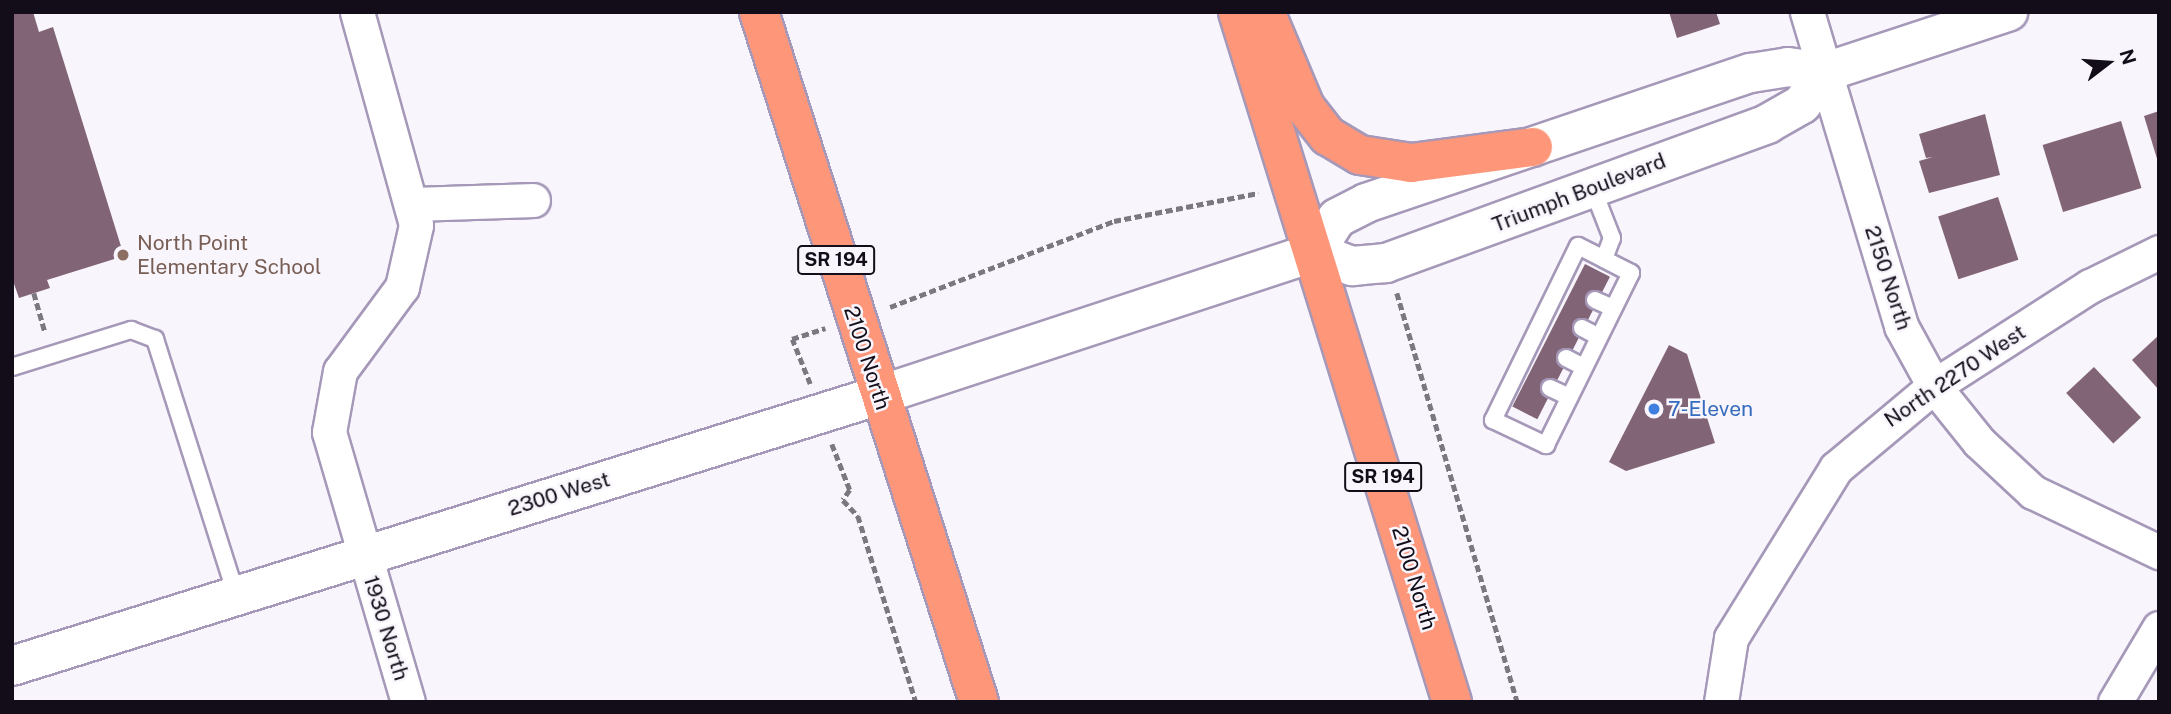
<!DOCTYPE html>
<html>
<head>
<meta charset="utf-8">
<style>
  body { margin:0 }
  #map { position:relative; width:2171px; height:714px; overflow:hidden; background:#f8f5fc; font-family:"Public Sans",sans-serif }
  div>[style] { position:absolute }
  .building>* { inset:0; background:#826477; transform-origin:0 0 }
  .path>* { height:4.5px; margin-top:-2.25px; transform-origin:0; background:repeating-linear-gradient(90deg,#7c7881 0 7px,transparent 0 10.5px) }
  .roads { filter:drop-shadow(2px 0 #a598b8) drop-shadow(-2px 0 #a598b8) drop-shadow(0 2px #a598b8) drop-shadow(0 -2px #a598b8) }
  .lane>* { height:16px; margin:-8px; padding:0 8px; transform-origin:8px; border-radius:8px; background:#fff }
  .street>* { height:33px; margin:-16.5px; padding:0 16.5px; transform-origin:16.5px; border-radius:16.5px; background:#fff }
  .secondary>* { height:38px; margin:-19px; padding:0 19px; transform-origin:19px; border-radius:19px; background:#fff }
  .highway>* { height:38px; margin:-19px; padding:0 19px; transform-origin:19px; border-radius:19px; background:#fe9679 }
  .dots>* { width:19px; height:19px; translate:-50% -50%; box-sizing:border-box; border:4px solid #f8f5fc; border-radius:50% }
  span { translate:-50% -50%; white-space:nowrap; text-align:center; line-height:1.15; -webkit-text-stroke:5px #f8f5fc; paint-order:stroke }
  .shield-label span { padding:2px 5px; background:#f8f5fc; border:2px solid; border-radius:5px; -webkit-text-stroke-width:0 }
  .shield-label { font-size:19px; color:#120d18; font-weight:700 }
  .street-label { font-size:21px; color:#120d18 }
  .education-label { font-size:21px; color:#785e54 }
  .left { translate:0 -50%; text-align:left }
  .shop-label { font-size:21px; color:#366cbe }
  .frame { position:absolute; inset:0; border:14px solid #120d18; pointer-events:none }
  .north { position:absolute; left:2073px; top:28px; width:70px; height:70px; -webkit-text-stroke:5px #f8f5fc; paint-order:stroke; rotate:73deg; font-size:19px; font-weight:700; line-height:28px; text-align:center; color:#120d18 }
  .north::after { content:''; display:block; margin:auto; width:24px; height:32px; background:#120d18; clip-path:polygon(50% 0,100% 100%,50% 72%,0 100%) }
</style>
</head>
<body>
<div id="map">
  <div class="building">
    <div style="clip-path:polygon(12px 12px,33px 12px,39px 32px,53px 27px,124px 256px,47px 280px,50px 288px,19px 298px,12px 278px)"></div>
    <div style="clip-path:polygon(1669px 12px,1716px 12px,1720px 24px,1677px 38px)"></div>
    <div style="clip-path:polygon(2159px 111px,2159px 162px,2158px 162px,2144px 116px)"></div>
    <div style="clip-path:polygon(1985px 114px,2000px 175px,1929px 193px,1919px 161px,1933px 157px,1926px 158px,1919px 134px)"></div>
    <div style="left:2121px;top:121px;width:70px;height:82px;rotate:73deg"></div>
    <div style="left:1998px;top:197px;width:66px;height:63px;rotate:72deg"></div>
    <div style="left:1585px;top:264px;width:28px;height:160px;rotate:27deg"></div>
    <div style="clip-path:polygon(2159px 335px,2159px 390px,2132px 360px)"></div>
    <div style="clip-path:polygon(1669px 345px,1687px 354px,1715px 443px,1626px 471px,1609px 462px)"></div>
    <div style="left:2094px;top:367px;width:69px;height:38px;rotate:47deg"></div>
  </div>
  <div class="path">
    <div style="left:34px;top:293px;width:41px;rotate:74.2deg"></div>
    <div style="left:1397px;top:293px;width:426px;rotate:73.6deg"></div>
    <div style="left:890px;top:307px;width:240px;rotate:-21deg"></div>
    <div style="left:1114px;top:221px;width:147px;rotate:-11deg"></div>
    <div style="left:810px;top:384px;width:48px;rotate:-111.8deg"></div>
    <div style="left:792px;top:339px;width:35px;rotate:-18deg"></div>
    <div style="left:832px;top:444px;width:49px;rotate:68.6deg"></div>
    <div style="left:850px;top:490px;width:12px;rotate:125deg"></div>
    <div style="left:843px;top:500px;width:22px;rotate:47deg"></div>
    <div style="left:858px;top:516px;width:195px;rotate:72.7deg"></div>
  </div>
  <div class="roads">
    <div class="lane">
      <div style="left:1592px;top:187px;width:55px;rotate:68.6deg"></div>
      <div style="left:1612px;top:238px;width:22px;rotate:111deg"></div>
      <div style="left:1604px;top:259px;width:29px;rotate:-153deg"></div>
      <div style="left:1578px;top:246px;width:194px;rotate:116deg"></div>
      <div style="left:1493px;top:420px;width:59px;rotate:25.3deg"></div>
      <div style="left:1546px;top:445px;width:192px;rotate:-63.7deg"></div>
      <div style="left:1631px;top:273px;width:30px;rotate:-153deg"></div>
      <div style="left:1595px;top:300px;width:20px;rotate:24deg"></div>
      <div style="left:1582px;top:328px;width:19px;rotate:28deg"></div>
      <div style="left:1566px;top:358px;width:20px;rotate:27deg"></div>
      <div style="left:12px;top:367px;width:125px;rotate:-17.3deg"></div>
      <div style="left:131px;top:330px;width:26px;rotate:21deg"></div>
      <div style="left:155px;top:339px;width:268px;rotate:72.4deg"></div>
      <div style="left:1550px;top:388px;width:21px;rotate:25deg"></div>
    </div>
    <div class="street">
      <div style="left:357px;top:12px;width:221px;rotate:74.5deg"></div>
      <div style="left:416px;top:225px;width:64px;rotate:102.7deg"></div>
      <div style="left:402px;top:287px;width:104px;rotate:126.4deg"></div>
      <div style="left:340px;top:371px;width:62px;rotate:100.2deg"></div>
      <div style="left:329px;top:432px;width:281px;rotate:73.7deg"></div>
      <div style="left:1807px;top:12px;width:328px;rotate:73.3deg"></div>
      <div style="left:1901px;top:326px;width:68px;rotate:61.2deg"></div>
      <div style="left:1934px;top:386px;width:72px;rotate:51.2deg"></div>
      <div style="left:1979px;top:442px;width:74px;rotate:42.8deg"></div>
      <div style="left:2033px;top:492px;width:140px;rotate:25.5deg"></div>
      <div style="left:415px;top:204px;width:118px;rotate:-1.9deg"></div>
      <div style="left:1721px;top:702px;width:65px;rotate:-81.1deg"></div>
      <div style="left:1731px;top:638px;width:200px;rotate:-58.3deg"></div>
      <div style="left:1836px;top:468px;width:128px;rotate:-39.9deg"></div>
      <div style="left:1934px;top:386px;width:185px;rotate:-32.7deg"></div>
      <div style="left:2090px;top:286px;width:77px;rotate:-26.2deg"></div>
      <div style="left:2115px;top:702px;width:86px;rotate:-59.3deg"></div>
    </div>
    <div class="secondary">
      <div style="left:1315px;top:252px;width:40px;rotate:-57.1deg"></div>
      <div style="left:1337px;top:218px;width:33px;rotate:-27deg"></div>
      <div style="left:1366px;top:203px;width:406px;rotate:-18.7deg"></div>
      <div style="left:1751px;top:73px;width:37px;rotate:-9deg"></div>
      <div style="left:1788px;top:67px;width:37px;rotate:8deg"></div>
      <div style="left:1825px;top:72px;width:193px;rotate:-18.2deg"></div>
      <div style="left:12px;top:666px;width:909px;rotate:-17.34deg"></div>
      <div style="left:880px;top:395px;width:458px;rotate:-18.2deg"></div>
      <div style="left:1315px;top:252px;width:40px;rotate:21deg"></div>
      <div style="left:1352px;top:266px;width:34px;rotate:-5deg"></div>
      <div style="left:1386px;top:263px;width:406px;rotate:-20deg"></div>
      <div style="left:1767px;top:124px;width:40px;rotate:-29.7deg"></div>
      <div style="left:1802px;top:104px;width:39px;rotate:-54deg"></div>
    </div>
    <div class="highway">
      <div style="left:759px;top:12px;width:724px;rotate:72.32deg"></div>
      <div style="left:1238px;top:12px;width:722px;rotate:72.77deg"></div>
      <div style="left:1266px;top:14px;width:101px;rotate:67.2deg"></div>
      <div style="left:1305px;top:107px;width:37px;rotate:52deg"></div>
      <div style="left:1328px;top:136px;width:37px;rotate:31deg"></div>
      <div style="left:1360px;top:155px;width:52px;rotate:8.9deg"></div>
      <div style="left:1411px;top:163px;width:123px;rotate:-7.5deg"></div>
    </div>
  </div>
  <div class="dots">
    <div style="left:123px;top:255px;background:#8d6e63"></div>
    <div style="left:1654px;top:409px;background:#3f7fe0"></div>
  </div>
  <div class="shield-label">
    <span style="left:836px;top:260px">SR 194</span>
    <span style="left:1383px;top:477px">SR 194</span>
  </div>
  <div class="street-label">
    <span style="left:1579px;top:193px;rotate:-21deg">Triumph Boulevard</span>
    <span style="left:1888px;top:278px;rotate:72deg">2150 North</span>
    <span style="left:867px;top:358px;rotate:72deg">2100 North</span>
    <span style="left:1955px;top:376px;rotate:-34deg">North 2270 West</span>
    <span style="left:559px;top:494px;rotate:-17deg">2300 West</span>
    <span style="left:1414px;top:578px;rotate:73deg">2100 North</span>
    <span style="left:386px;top:628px;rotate:73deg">1930 North</span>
  </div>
  <div class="education-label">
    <span class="left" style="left:137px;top:255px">North Point<br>Elementary School</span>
  </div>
  <div class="shop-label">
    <span class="left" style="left:1668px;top:409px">7-Eleven</span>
  </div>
  <div class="frame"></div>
  <div class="north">N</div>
</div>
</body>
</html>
